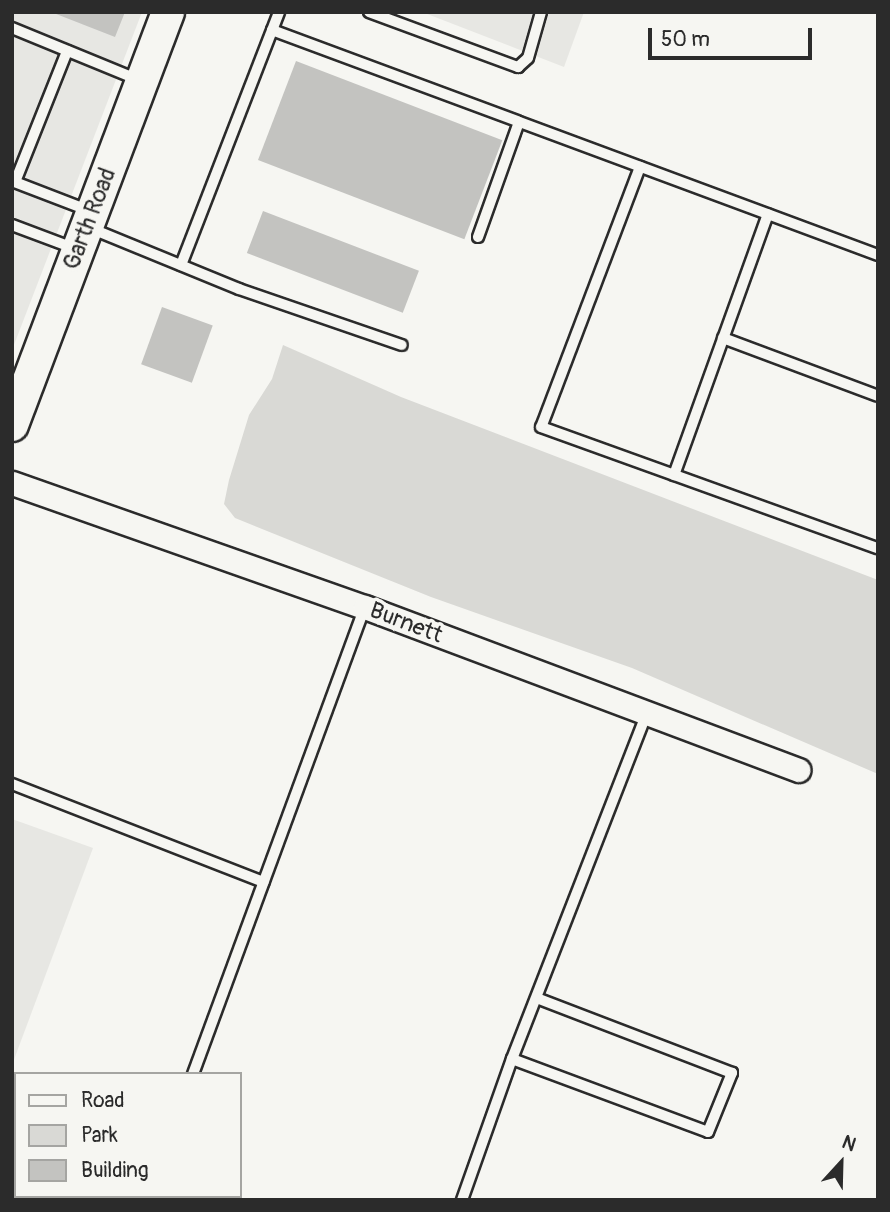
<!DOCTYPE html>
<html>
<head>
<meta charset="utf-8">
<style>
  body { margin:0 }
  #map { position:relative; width:890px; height:1212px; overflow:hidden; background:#f6f6f2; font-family:Pangolin,sans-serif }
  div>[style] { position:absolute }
  .built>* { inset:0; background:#e7e7e3 }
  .green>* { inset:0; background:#d9d9d5 }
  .building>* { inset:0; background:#c3c3c0; transform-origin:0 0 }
  .roads { filter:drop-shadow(2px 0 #2b2b2b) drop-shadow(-2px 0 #2b2b2b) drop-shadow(0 2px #2b2b2b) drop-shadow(0 -2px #2b2b2b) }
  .lane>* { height:10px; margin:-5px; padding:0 5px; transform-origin:5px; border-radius:5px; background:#f6f6f2 }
  .street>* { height:23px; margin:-11.5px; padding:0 11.5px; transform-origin:11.5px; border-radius:11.5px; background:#f6f6f2 }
  .secondary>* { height:32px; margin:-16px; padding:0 16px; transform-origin:16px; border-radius:16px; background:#f6f6f2 }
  span { translate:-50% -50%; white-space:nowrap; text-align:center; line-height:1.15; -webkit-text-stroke:7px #f6f6f2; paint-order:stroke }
  .street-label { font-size:23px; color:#2b2b2b }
  .frame { position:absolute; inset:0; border:14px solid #2b2b2b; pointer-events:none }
  .legend { position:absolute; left:14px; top:1072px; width:228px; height:126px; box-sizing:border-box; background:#f6f6f2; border:2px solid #a5a5a2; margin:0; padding:9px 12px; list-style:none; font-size:21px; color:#2b2b2b }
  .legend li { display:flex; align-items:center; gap:14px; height:35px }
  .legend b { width:35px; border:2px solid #a5a5a2 }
  .north { position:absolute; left:806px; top:1128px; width:70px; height:70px; -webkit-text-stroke:5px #f6f6f2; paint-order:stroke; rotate:22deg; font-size:19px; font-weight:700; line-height:28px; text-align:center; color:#2b2b2b }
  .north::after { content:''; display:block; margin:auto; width:24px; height:32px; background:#2b2b2b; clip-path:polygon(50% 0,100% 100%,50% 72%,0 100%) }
  .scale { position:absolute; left:648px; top:28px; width:164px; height:32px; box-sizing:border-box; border:4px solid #2b2b2b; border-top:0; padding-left:9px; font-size:21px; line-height:24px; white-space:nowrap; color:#2b2b2b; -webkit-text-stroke:5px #f6f6f2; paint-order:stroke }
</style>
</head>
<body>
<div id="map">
  <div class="built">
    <div style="clip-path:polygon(12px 12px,142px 12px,12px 350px)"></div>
    <div style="clip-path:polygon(422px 12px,584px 12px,564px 67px)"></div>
    <div style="clip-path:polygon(12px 819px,93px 848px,12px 1065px)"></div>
  </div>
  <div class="green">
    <div style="clip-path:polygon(283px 345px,401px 397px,878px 580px,878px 774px,632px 668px,431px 597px,235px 518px,224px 504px,229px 480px,249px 415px,272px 379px)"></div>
  </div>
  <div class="building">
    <div style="clip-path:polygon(51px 12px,125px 12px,115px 37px)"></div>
    <div style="left:296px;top:61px;width:221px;height:106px;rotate:21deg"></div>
    <div style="left:263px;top:211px;width:167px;height:45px;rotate:21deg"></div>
    <div style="left:162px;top:307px;width:54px;height:61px;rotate:20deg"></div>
  </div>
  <div class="roads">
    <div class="lane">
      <div style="left:369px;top:12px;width:159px;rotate:20.3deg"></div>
      <div style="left:518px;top:67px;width:13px;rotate:-42deg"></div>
      <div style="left:528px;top:58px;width:48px;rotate:-74.2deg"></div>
      <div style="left:12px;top:28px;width:137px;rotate:22.3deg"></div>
      <div style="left:272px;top:30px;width:646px;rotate:20.37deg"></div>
      <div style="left:640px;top:167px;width:278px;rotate:110.8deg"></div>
      <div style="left:541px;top:427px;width:358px;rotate:19.8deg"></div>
      <div style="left:12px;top:181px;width:84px;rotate:21deg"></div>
      <div style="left:15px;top:182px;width:141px;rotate:-68.3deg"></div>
      <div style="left:12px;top:225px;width:68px;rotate:20.6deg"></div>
      <div style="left:90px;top:228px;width:161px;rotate:22.3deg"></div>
      <div style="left:239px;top:289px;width:172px;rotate:19deg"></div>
      <div style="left:478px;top:237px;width:122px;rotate:-70.4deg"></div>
      <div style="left:181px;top:265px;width:271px;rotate:-68.8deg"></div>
      <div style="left:723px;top:338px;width:165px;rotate:20.5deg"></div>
      <div style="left:674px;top:475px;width:277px;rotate:-70.2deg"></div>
      <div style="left:12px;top:784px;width:270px;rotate:21.3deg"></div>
      <div style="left:512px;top:1059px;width:209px;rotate:20.4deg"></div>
      <div style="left:708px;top:1132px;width:64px;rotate:-67.9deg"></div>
      <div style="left:732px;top:1073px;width:209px;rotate:-159deg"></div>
      <div style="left:193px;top:1074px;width:498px;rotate:-69.8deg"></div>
      <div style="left:146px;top:1200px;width:4px;rotate:-76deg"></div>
      <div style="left:462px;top:1200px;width:150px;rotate:-70.5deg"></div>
      <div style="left:512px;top:1059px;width:369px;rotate:-68.7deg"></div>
    </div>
    <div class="street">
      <div style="left:12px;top:483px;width:374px;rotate:19.4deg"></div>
      <div style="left:365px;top:607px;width:463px;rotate:20.6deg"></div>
    </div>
    <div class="secondary">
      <div style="left:12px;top:425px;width:441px;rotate:-69.3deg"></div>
      <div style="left:12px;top:1197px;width:8px;rotate:23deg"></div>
    </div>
  </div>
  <div class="street-label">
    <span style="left:90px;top:219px;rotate:-69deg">Garth Road</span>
    <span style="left:406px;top:623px;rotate:21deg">Burnett</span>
  </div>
  <div class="frame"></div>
  <ul class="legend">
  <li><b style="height:9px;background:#f6f6f2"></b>Road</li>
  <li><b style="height:19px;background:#d9d9d5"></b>Park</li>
  <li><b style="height:19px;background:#c3c3c0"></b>Building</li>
  </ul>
  <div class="north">N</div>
  <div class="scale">50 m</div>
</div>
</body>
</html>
